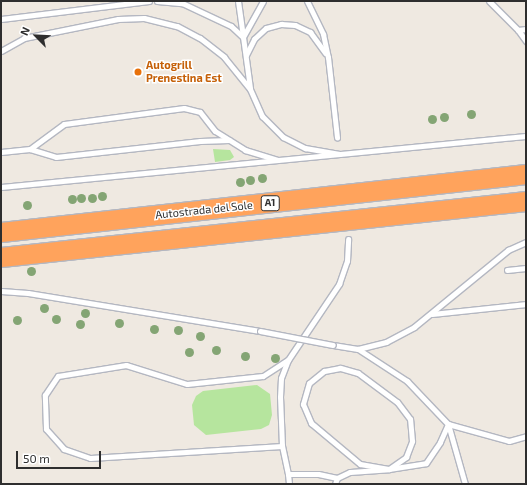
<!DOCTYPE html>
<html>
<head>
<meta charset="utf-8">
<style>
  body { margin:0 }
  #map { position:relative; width:527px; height:485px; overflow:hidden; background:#efe9e1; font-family:"Exo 2",sans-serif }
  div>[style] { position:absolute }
  .green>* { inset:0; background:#b6e59e }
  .roads { filter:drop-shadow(1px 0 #b4b7c1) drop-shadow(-1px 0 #b4b7c1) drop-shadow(0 1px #b4b7c1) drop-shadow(0 -1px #b4b7c1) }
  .lane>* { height:5px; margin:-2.5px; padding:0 2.5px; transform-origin:2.5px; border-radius:2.5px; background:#fff }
  .highway>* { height:19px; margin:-9.5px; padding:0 9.5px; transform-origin:9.5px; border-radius:9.5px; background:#ffa35c }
  .bridges { filter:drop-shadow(1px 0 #b4b7c1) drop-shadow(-1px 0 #b4b7c1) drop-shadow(0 1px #b4b7c1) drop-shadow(0 -1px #b4b7c1) }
  .lane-bridge>* { height:5px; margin:-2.5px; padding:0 2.5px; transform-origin:2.5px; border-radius:2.5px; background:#fff }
  .trees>* { width:9px; height:9px; margin:-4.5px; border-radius:50%; background:#84a574 }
  .dots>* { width:11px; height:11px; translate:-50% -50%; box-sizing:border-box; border:2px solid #fff; border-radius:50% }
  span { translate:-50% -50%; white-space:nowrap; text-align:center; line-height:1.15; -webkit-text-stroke:3px #fff; paint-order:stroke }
  .shield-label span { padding:1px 3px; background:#fff; border:1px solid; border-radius:3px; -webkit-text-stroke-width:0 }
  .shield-label { font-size:10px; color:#2e2e2e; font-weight:700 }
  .food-label { font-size:11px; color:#c56008; font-weight:700 }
  .left { translate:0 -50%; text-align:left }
  .street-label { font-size:11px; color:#2e2e2e }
  .frame { position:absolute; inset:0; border:2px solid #2e2e2e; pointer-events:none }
  .north { position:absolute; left:16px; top:16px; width:40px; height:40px; -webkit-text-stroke:3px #fff; paint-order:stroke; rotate:294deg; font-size:11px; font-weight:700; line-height:16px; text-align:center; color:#2e2e2e }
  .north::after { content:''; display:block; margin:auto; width:14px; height:18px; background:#2e2e2e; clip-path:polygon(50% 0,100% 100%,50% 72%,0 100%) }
  .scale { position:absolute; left:16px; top:451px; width:85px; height:18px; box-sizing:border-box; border:2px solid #2e2e2e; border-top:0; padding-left:5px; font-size:12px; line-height:14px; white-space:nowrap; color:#2e2e2e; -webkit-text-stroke:3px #fff; paint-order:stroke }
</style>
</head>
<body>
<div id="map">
  <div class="green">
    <div style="clip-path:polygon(213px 149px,230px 150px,234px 157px,230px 160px,215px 162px)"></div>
    <div style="clip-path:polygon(257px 385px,270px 394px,272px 415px,269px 425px,261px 429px,206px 435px,194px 425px,192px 405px,196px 396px,203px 391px)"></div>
  </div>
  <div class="roads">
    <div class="lane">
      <div style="left:157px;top:1px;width:25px;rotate:5deg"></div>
      <div style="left:182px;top:3px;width:54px;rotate:25.1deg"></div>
      <div style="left:231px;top:26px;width:16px;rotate:43deg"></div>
      <div style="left:238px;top:1px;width:36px;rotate:82deg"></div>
      <div style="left:307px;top:1px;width:37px;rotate:64deg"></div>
      <div style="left:323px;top:34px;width:24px;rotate:78deg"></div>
      <div style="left:328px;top:57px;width:81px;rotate:83.6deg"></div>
      <div style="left:489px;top:1px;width:41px;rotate:45deg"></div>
      <div style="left:518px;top:30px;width:8px;rotate:-7deg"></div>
      <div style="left:1px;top:19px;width:149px;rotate:-6.9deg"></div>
      <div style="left:518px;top:30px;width:14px;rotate:54deg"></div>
      <div style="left:1px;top:51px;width:26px;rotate:-29deg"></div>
      <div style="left:24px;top:38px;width:96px;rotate:-11.4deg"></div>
      <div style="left:118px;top:19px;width:26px;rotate:-2deg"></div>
      <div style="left:144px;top:18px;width:34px;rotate:14deg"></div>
      <div style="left:177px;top:26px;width:26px;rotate:28deg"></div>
      <div style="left:200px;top:38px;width:31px;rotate:38deg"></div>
      <div style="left:224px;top:57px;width:41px;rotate:50.9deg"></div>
      <div style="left:250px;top:89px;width:30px;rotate:66deg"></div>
      <div style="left:262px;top:116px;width:30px;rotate:45deg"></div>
      <div style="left:283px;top:137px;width:25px;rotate:27deg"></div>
      <div style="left:305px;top:148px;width:35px;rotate:10deg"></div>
      <div style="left:246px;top:55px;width:18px;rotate:-63deg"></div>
      <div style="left:254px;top:39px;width:16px;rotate:-43deg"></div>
      <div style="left:266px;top:28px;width:16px;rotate:-15deg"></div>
      <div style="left:281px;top:24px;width:14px;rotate:4deg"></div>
      <div style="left:295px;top:25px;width:17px;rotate:25deg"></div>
      <div style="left:310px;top:32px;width:26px;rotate:54deg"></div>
      <div style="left:250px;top:88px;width:51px;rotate:-97.8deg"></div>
      <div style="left:243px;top:37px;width:41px;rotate:-60.9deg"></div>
      <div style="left:30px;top:149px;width:27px;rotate:17deg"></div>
      <div style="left:56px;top:157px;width:145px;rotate:-6.3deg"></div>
      <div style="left:200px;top:141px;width:29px;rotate:-2deg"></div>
      <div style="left:1px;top:152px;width:29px;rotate:-6deg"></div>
      <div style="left:30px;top:149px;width:42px;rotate:-36.3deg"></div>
      <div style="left:64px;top:124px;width:121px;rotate:-7.6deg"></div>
      <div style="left:184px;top:108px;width:16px;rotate:14deg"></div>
      <div style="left:200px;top:112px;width:24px;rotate:52deg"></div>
      <div style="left:215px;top:131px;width:36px;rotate:32deg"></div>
      <div style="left:245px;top:150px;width:34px;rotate:17deg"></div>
      <div style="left:1px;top:187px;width:527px;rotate:-5.55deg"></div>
      <div style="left:507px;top:270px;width:19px;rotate:-6deg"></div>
      <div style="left:1px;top:291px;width:27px;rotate:4deg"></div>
      <div style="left:28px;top:293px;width:235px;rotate:9.3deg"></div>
      <div style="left:432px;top:314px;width:95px;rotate:-6.1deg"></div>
      <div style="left:333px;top:345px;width:25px;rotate:9deg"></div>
      <div style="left:358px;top:349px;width:59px;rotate:33.1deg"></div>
      <div style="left:407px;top:381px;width:59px;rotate:46.4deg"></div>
      <div style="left:448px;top:424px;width:62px;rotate:74.2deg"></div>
      <div style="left:358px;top:349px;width:29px;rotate:-14deg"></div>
      <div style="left:386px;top:342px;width:32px;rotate:-28deg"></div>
      <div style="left:414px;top:327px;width:122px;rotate:-39.3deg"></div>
      <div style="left:508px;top:250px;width:20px;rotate:-24deg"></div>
      <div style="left:282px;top:446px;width:192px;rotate:176.4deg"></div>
      <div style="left:90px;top:458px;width:28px;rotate:-161deg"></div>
      <div style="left:64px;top:449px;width:27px;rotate:-132deg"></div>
      <div style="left:46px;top:429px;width:34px;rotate:-92deg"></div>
      <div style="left:45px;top:395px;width:23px;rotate:-56deg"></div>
      <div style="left:58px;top:376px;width:69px;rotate:-9.2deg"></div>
      <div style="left:126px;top:365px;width:64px;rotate:17.3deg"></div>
      <div style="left:187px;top:384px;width:76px;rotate:-6deg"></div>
      <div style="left:263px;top:376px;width:30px;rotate:-33deg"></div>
      <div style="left:288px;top:474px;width:10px;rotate:84deg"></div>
      <div style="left:337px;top:478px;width:19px;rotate:-168deg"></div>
      <div style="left:318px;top:474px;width:30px;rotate:180deg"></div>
      <div style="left:288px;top:474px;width:29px;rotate:-102deg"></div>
      <div style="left:282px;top:446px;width:49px;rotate:-92.3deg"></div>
      <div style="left:280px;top:397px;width:19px;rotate:-87deg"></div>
      <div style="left:281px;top:378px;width:19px;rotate:-69deg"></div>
      <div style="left:288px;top:360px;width:92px;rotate:-56.1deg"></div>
      <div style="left:339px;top:284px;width:24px;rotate:-71deg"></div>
      <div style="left:347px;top:261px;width:22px;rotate:-87deg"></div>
      <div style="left:335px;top:484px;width:6px;rotate:-72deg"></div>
      <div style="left:337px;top:478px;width:14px;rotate:-25deg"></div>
      <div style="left:350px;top:472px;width:39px;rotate:-4deg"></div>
      <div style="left:389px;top:469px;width:21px;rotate:-35deg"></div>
      <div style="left:406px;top:457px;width:17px;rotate:-69deg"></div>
      <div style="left:412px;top:441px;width:22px;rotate:-95deg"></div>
      <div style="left:410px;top:419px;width:21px;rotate:-127deg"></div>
      <div style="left:397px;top:402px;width:49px;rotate:-143.4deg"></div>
      <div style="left:358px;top:373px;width:19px;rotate:-164deg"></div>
      <div style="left:340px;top:368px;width:16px;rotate:169deg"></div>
      <div style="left:324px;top:371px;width:19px;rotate:141deg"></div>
      <div style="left:309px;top:383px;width:22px;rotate:106deg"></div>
      <div style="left:303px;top:404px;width:21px;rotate:67deg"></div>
      <div style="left:311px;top:423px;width:64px;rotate:39.9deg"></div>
      <div style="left:360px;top:464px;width:29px;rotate:10deg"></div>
      <div style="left:389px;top:469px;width:37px;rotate:-9deg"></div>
      <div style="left:426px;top:463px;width:25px;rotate:-56deg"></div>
      <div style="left:440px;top:442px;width:20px;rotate:-66deg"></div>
      <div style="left:448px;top:424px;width:63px;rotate:15.6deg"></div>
      <div style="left:509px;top:441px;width:18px;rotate:-16deg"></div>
    </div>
    <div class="highway">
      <div style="left:1px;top:232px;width:528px;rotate:-6.3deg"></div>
      <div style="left:1px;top:257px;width:528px;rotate:-6.09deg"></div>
    </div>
  </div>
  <div class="bridges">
    <div class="lane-bridge">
      <div style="left:260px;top:331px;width:74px;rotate:10.9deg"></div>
    </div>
  </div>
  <div class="trees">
    <div style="left:471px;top:114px"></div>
    <div style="left:444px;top:117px"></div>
    <div style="left:432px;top:119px"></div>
    <div style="left:262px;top:178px"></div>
    <div style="left:250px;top:180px"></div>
    <div style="left:240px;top:182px"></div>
    <div style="left:102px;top:196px"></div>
    <div style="left:81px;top:198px"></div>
    <div style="left:92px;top:198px"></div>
    <div style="left:72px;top:199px"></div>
    <div style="left:27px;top:205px"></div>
    <div style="left:31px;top:271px"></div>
    <div style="left:44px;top:308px"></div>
    <div style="left:85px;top:313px"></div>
    <div style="left:56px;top:319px"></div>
    <div style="left:17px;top:320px"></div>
    <div style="left:119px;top:323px"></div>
    <div style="left:80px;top:324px"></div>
    <div style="left:154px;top:329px"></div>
    <div style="left:178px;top:330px"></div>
    <div style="left:200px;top:336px"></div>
    <div style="left:216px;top:350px"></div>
    <div style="left:189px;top:352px"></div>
    <div style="left:245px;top:356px"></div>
    <div style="left:275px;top:358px"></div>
  </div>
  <div class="dots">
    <div style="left:138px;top:72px;background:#e8710a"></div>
  </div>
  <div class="shield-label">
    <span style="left:270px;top:203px">A1</span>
  </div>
  <div class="food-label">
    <span class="left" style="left:146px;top:72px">Autogrill<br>Prenestina Est</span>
  </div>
  <div class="street-label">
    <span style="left:204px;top:210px;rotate:-6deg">Autostrada del Sole</span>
  </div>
  <div class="frame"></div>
  <div class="north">N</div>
  <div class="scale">50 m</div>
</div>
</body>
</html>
